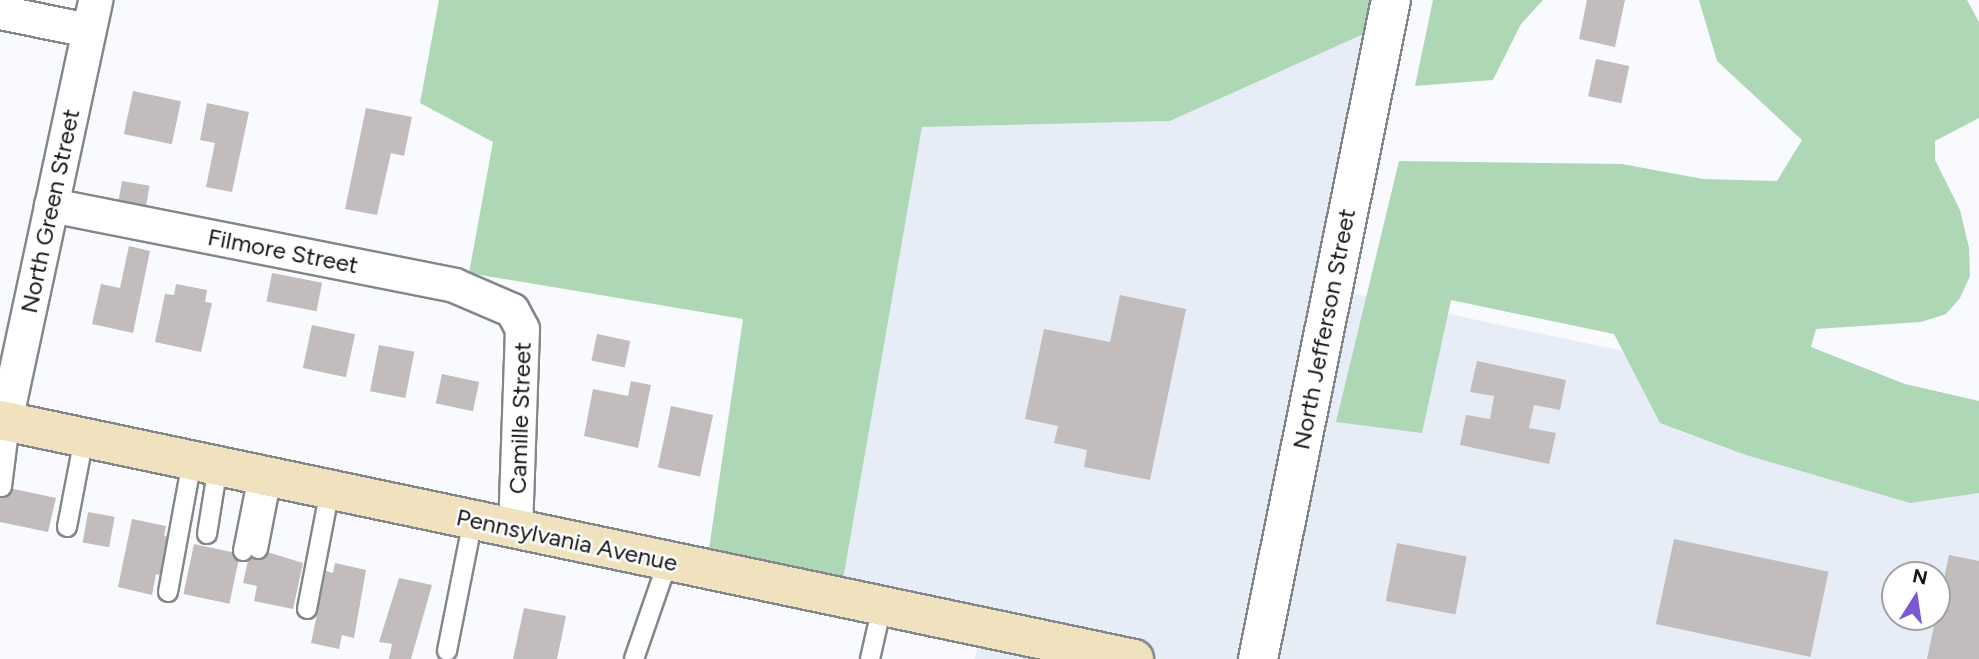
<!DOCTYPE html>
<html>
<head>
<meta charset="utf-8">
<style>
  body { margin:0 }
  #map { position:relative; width:1979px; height:659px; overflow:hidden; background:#f8fafe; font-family:Figtree,sans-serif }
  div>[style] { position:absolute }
  .built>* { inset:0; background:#e6edf6 }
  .green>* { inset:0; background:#aed7b6 }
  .building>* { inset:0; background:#c2bcbc; transform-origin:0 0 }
  .roads { filter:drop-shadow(2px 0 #84878a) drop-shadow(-2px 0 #84878a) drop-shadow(0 2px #84878a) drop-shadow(0 -2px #84878a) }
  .service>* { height:18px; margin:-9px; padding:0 9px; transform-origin:9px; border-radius:9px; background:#fff }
  .minor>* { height:33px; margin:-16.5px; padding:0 16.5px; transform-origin:16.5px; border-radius:16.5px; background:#fff }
  .tertiary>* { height:38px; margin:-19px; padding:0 19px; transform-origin:19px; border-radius:19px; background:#fff }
  .secondary>* { height:38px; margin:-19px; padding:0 19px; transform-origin:19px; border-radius:19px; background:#f0e2be }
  span { translate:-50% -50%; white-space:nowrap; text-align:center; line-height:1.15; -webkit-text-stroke:5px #fff; paint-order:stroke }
  .street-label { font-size:24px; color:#141516 }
  .north { position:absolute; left:1881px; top:561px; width:70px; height:70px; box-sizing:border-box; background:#fff; border:2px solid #a1a1a2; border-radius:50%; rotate:12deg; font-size:19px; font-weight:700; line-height:28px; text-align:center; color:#141516 }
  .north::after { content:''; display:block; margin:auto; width:24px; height:32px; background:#7c57d0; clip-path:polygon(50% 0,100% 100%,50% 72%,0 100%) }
</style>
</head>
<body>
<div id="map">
  <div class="built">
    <div style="clip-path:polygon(evenodd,1386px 24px,1332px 289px,1979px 427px,1979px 659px,975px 659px,981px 627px,840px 597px,922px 127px,1170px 121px,1386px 24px,1895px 575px,1937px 575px,1937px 617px,1895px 617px,1895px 575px)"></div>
  </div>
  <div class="green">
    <div style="clip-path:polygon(439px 0,1391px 0,1386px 24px,1170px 121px,922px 127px,840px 597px,706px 569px,743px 319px,469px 273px,493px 142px,420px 103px)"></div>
    <div style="clip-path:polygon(1433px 0,1543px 0,1521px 24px,1493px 80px,1415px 86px)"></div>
    <div style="clip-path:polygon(1699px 0,1967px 0,1979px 22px,1979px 118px,1935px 141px,1935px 160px,1960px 210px,1969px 248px,1970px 276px,1960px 298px,1946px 314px,1921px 322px,1816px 329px,1811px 347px,1905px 384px,1979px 401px,1979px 493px,1910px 503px,1746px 455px,1660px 423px,1614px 334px,1451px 300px,1422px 433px,1336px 422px,1399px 161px,1622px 164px,1703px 179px,1777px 181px,1802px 140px,1717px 61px)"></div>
  </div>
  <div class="building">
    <div style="clip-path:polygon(1587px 0,1625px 0,1615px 47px,1579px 39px)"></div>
    <div style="left:1596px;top:59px;width:34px;height:38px;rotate:12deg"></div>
    <div style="left:133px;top:91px;width:49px;height:44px;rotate:12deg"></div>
    <div style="clip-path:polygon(207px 103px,249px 112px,232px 192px,206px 187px,215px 143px,200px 140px)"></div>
    <div style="clip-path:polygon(366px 108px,412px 117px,404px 156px,391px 153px,377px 215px,345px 209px)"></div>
    <div style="left:122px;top:181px;width:28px;height:21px;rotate:10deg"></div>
    <div style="clip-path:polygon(129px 246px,150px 251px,133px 333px,92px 324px,101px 284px,120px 288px)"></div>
    <div style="left:272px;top:273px;width:51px;height:29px;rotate:11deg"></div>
    <div style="clip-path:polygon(176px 284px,207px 290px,205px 302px,212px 303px,201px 352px,155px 342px,165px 294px,174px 295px)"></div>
    <div style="clip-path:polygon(1120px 295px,1186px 309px,1150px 480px,1084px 467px,1087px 450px,1054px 443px,1058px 426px,1025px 419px,1044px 329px,1110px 342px)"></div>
    <div style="left:312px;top:325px;width:44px;height:44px;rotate:12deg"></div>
    <div style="left:597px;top:334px;width:34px;height:27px;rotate:12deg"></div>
    <div style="left:379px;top:345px;width:36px;height:47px;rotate:11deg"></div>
    <div style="clip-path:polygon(1477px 361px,1566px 380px,1560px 410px,1534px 405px,1529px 428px,1556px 433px,1549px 464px,1460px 445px,1466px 415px,1490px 419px,1494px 396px,1470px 392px)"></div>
    <div style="left:442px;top:374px;width:38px;height:30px;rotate:12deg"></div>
    <div style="clip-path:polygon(631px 381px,651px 385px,638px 448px,584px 436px,593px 389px,628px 396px)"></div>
    <div style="left:671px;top:406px;width:43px;height:63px;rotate:12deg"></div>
    <div style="clip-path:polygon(0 486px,56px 498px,48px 532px,0 522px)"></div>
    <div style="left:88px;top:512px;width:27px;height:31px;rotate:10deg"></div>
    <div style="clip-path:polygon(132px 519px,166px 526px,164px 536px,172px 537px,164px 576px,156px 574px,152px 595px,118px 587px)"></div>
    <div style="left:1674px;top:539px;width:158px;height:87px;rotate:12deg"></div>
    <div style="left:1397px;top:543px;width:71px;height:59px;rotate:11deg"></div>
    <div style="left:194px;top:544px;width:47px;height:51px;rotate:12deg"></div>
    <div style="clip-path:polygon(251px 547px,303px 563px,293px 609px,254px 601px,257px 586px,243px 583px)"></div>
    <div style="clip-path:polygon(1949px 555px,1979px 561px,1979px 659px,1927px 659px)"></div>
    <div style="clip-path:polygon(335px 563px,366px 570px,354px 638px,342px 635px,339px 649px,311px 643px,326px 571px,333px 573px)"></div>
    <div style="clip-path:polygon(399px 578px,432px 585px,411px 659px,389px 659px,392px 644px,379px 642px)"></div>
    <div style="clip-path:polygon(524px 608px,566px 616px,557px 659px,513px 659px)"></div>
  </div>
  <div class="roads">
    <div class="service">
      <div style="left:2px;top:487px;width:64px;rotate:-82.9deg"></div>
      <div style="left:67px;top:527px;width:91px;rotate:-79.2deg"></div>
      <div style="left:207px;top:534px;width:69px;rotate:-80.8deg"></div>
      <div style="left:258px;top:549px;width:73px;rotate:-79deg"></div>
      <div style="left:243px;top:551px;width:77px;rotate:-78.8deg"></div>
      <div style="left:168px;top:592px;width:133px;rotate:-79.6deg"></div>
      <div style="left:307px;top:609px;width:121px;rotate:-79.1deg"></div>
      <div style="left:447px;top:651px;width:134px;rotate:-78.8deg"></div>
      <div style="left:634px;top:659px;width:104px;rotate:-70.9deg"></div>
      <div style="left:870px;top:659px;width:54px;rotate:-77.2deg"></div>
    </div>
    <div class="minor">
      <div style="left:0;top:12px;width:90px;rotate:11.6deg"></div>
      <div style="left:51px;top:205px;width:411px;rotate:11.2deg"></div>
      <div style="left:454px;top:285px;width:63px;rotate:23.3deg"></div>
      <div style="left:512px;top:310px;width:21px;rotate:62deg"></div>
      <div style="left:522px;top:329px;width:200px;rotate:92deg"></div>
      <div style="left:5px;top:421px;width:431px;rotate:-77.9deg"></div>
    </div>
    <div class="tertiary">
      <div style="left:1258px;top:659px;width:672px;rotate:-78.59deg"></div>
    </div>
    <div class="secondary">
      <div style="left:0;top:420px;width:1159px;rotate:11.9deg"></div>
    </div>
  </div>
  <div class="street-label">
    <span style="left:50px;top:211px;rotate:-78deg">North Green Street</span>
    <span style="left:283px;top:251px;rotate:11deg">Filmore Street</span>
    <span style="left:1324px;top:329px;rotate:-79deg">North Jefferson Street</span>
    <span style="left:520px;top:418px;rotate:-88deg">Camille Street</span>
    <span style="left:567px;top:540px;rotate:12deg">Pennsylvania Avenue</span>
  </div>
  <div class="north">N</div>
</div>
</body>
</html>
